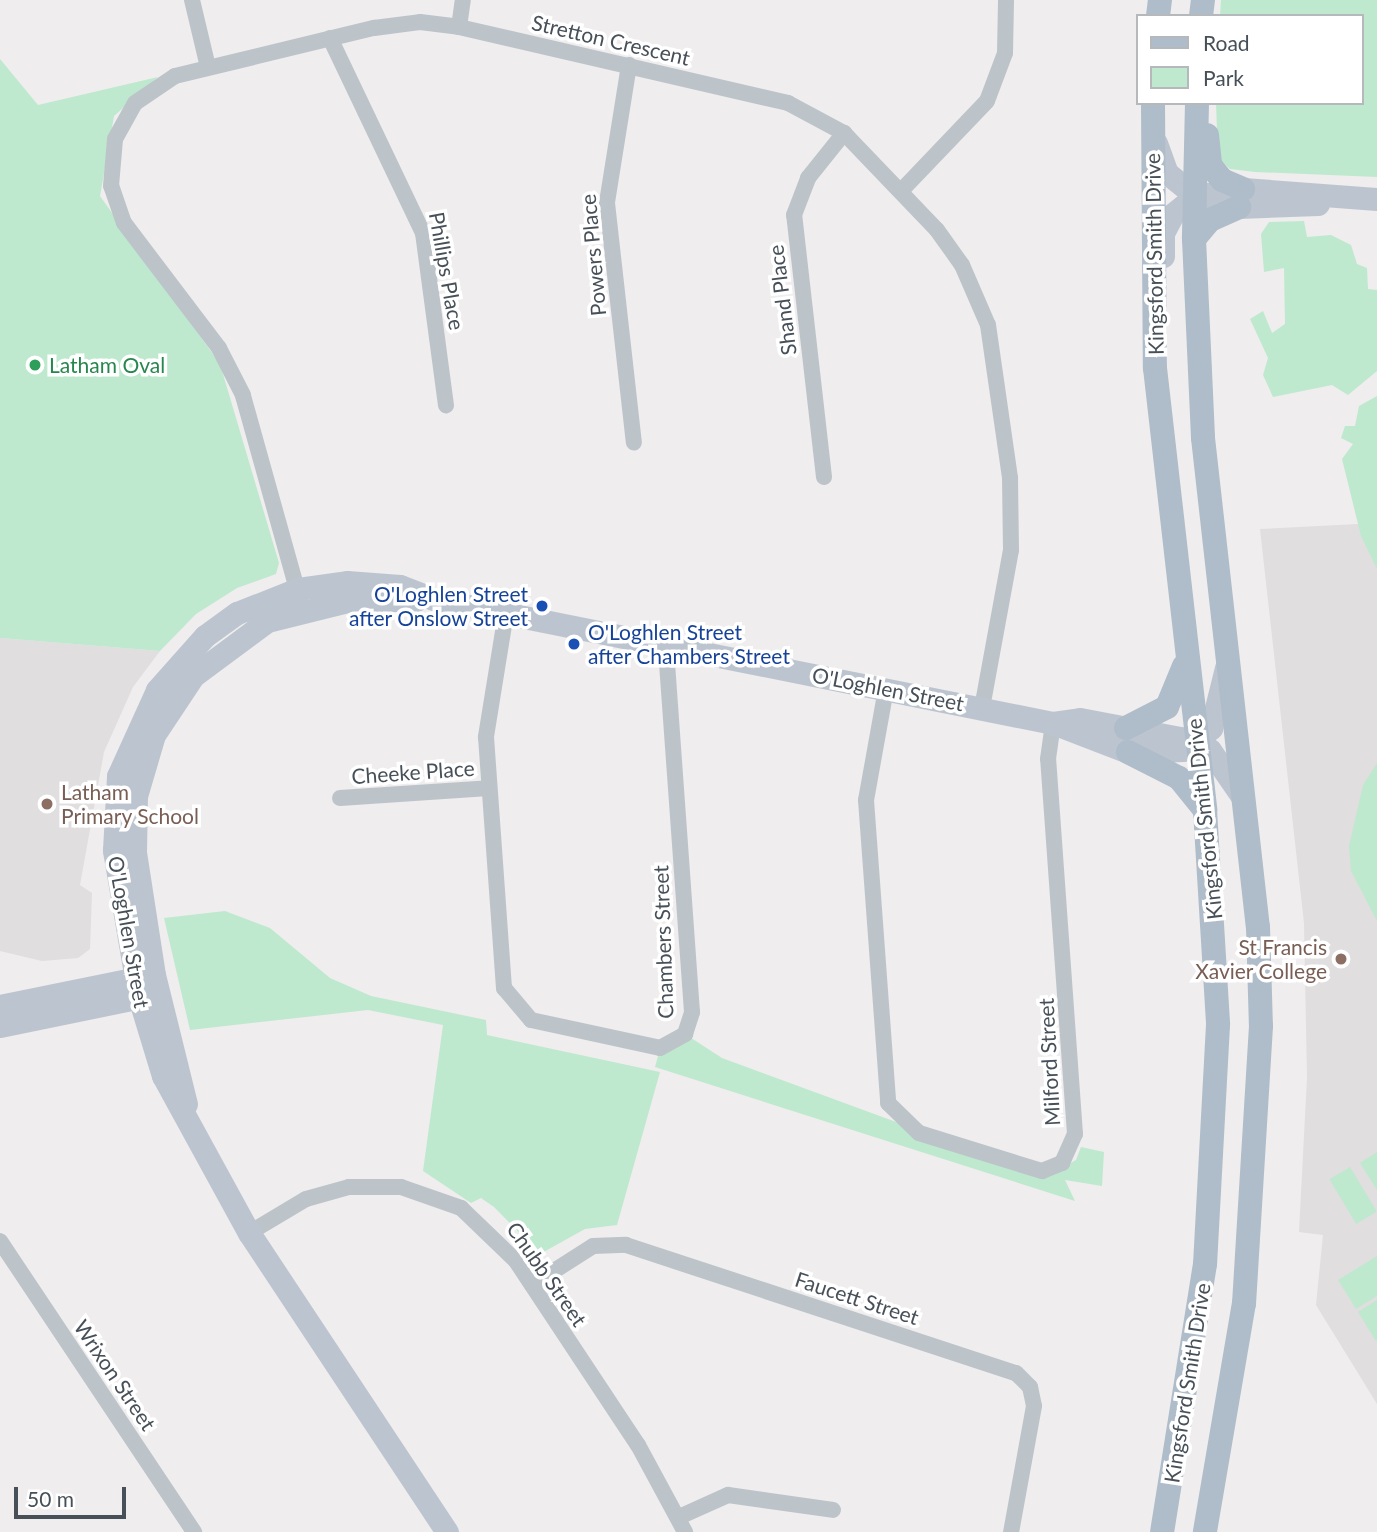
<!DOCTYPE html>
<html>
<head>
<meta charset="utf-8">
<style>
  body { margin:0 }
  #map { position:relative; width:1377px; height:1532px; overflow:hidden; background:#efeded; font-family:Lato,sans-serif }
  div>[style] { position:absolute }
  .education>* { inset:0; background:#e0dede }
  .green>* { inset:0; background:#bee9ce; transform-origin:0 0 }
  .street>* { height:16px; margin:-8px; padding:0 8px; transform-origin:8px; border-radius:8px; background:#bcc4ca }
  .secondary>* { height:23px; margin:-11.5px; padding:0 11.5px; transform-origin:11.5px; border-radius:11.5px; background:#bcc5cf }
  .primary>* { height:24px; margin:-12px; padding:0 12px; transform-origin:12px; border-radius:12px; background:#afbcc9 }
  .dots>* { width:19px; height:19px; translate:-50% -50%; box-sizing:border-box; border:4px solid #fff; border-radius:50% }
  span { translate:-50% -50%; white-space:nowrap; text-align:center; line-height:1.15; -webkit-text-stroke:7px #fff; paint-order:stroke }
  .street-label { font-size:21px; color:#475058 }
  .leisure-label { font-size:21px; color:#27864d }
  .left { translate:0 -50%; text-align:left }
  .transit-label { font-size:21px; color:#164399 }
  .right { translate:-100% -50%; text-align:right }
  .education-label { font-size:21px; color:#785e54 }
  .legend { position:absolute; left:1136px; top:14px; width:228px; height:91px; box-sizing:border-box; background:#fff; border:2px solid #b5b9bc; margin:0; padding:9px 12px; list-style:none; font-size:21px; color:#475058 }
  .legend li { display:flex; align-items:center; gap:14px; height:35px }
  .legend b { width:35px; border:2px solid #b5b9bc }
  .scale { position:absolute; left:14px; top:1487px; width:112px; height:32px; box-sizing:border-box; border:4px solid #475058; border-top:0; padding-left:9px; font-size:21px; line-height:24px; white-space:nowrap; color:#475058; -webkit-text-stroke:5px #fff; paint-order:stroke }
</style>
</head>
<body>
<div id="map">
  <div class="education">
    <div style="clip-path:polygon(1377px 523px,1377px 1404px,1316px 1305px,1323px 1235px,1299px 1232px,1307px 1078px,1304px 923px,1260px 529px)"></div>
    <div style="clip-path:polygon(0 638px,160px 651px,133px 687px,104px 752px,80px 885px,92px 893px,90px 949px,78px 958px,42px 961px,0 951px)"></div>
  </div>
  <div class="green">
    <div style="clip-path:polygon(1221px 0,1377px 0,1377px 177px,1255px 172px,1230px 169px,1218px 158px,1216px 103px,1361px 103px,1361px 16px,1220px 16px)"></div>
    <div style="clip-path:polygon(0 59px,38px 105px,158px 77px,114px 116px,100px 196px,220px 364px,279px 563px,276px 574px,237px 588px,196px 614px,160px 651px,0 638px)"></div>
    <div style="clip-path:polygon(1304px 221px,1307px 237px,1331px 235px,1351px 245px,1357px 264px,1367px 268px,1368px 289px,1377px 290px,1377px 371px,1348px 395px,1332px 385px,1273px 397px,1263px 375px,1268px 358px,1250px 319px,1263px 311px,1272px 333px,1285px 324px,1284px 268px,1264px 272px,1261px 234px,1269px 222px)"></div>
    <div style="clip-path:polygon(1377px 396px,1377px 569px,1361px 536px,1342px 459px,1353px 444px,1341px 438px,1345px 426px,1355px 426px,1359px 406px)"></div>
    <div style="clip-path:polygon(1377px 763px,1377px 921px,1351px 871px,1349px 846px,1363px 785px)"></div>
    <div style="clip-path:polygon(225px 911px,270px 928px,330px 978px,371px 996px,486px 1020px,487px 1035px,660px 1072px,617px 1225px,585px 1229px,540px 1254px,494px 1207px,481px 1198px,471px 1203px,423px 1171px,443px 1025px,368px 1010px,190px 1030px,164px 918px)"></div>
    <div style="clip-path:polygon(685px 1034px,722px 1058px,1024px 1169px,1057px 1171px,1076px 1160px,1081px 1147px,1104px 1152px,1102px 1186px,1065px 1180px,1075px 1201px,655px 1067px,658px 1056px,650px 1047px)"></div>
    <div style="clip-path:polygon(1377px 1152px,1377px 1190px,1360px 1163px)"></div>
    <div style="left:1350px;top:1167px;width:52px;height:24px;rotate:59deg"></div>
    <div style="clip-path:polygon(1377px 1256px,1377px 1296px,1356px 1309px,1338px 1280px)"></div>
    <div style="clip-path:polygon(1377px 1300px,1377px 1340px,1376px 1341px,1358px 1312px)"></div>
  </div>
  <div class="street">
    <div style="left:192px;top:0;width:69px;rotate:76.6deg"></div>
    <div style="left:459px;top:27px;width:27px;rotate:-82deg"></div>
    <div style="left:330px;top:38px;width:216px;rotate:64.5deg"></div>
    <div style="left:423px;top:233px;width:174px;rotate:82.4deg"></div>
    <div style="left:629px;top:65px;width:140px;rotate:99.1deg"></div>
    <div style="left:607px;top:203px;width:241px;rotate:83.6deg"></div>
    <div style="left:901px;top:191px;width:124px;rotate:-46.3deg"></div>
    <div style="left:987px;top:101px;width:51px;rotate:-69.4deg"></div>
    <div style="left:1005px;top:53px;width:53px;rotate:-88.9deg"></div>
    <div style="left:824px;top:477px;width:264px;rotate:-96.5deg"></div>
    <div style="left:794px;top:215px;width:40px;rotate:-69deg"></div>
    <div style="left:808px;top:178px;width:58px;rotate:-51.3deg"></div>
    <div style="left:302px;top:607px;width:220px;rotate:-105.6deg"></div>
    <div style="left:243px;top:395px;width:53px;rotate:-117.1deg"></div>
    <div style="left:219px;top:348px;width:157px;rotate:-127.2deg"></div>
    <div style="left:124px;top:223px;width:39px;rotate:-109deg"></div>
    <div style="left:111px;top:186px;width:47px;rotate:-85.1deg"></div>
    <div style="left:115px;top:139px;width:41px;rotate:-60.9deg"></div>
    <div style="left:135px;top:103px;width:48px;rotate:-34deg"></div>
    <div style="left:175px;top:76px;width:205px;rotate:-13.6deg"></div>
    <div style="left:374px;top:28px;width:46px;rotate:-7.4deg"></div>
    <div style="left:420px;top:22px;width:39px;rotate:7deg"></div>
    <div style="left:459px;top:27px;width:338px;rotate:13deg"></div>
    <div style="left:788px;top:103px;width:64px;rotate:28.2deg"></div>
    <div style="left:844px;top:133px;width:134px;rotate:46.2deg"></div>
    <div style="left:937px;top:230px;width:43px;rotate:54.5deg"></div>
    <div style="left:962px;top:265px;width:65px;rotate:66.6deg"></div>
    <div style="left:988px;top:325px;width:155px;rotate:81.8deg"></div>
    <div style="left:1010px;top:478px;width:72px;rotate:89.2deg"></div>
    <div style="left:1011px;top:550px;width:161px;rotate:100.4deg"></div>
    <div style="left:506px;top:613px;width:126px;rotate:99.2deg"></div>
    <div style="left:486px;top:737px;width:252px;rotate:85.9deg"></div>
    <div style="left:504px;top:988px;width:42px;rotate:49.8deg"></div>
    <div style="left:531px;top:1020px;width:132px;rotate:12.2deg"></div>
    <div style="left:660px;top:1048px;width:29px;rotate:-29deg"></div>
    <div style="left:685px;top:1034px;width:23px;rotate:-72deg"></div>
    <div style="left:692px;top:1012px;width:368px;rotate:-94.1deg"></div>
    <div style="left:886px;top:689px;width:113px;rotate:100.2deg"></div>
    <div style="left:866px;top:800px;width:304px;rotate:85.8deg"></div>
    <div style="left:888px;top:1103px;width:43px;rotate:44.1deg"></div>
    <div style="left:919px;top:1133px;width:129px;rotate:17.2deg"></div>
    <div style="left:1042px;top:1171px;width:22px;rotate:-22deg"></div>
    <div style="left:1062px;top:1163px;width:32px;rotate:-66deg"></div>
    <div style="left:1075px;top:1134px;width:376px;rotate:-94.1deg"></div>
    <div style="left:1048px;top:759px;width:36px;rotate:-82deg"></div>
    <div style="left:340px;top:798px;width:149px;rotate:-3.8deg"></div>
    <div style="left:249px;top:1233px;width:66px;rotate:-30.8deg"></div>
    <div style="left:306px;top:1199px;width:45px;rotate:-15.6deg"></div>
    <div style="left:349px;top:1187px;width:52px"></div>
    <div style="left:401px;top:1187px;width:64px;rotate:19.3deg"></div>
    <div style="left:461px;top:1208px;width:76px;rotate:43.9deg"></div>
    <div style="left:516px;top:1261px;width:221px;rotate:56.5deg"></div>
    <div style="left:638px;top:1445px;width:99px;rotate:61.6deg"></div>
    <div style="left:0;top:1241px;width:350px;rotate:56.3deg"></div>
    <div style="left:532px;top:1285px;width:72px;rotate:-32.6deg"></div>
    <div style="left:593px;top:1246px;width:33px;rotate:-2deg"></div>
    <div style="left:626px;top:1245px;width:410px;rotate:18.2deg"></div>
    <div style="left:1016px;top:1373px;width:20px;rotate:45deg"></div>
    <div style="left:1030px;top:1387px;width:19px;rotate:78deg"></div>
    <div style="left:1034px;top:1406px;width:128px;rotate:100.3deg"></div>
    <div style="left:679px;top:1517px;width:54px;rotate:-24.2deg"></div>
    <div style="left:728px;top:1495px;width:106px;rotate:8.1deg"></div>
  </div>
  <div class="secondary">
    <div style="left:1156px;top:143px;width:32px;rotate:70deg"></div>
    <div style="left:1167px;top:173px;width:36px;rotate:39deg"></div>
    <div style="left:1195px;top:196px;width:45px;rotate:14deg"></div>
    <div style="left:1239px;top:207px;width:79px;rotate:-2.2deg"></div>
    <div style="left:1163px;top:256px;width:23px;rotate:-90deg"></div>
    <div style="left:1163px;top:233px;width:21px;rotate:-62deg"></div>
    <div style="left:1173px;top:214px;width:28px;rotate:-39deg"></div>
    <div style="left:1195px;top:196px;width:49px;rotate:-8.3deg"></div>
    <div style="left:1243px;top:189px;width:134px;rotate:4.3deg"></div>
    <div style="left:1053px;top:723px;width:80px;rotate:21.1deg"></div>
    <div style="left:1128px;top:752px;width:55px;rotate:-2.1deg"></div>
    <div style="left:1183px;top:750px;width:36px;rotate:-38deg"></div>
    <div style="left:1211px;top:728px;width:62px;rotate:-76deg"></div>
    <div style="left:0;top:1006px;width:150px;rotate:-11.5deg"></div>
    <div style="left:0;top:1026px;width:154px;rotate:-11.6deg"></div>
    <div style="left:186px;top:1104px;width:133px;rotate:-103.9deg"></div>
    <div style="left:154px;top:975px;width:124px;rotate:-98.8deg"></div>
    <div style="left:135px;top:852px;width:56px;rotate:-89deg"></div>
    <div style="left:136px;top:796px;width:64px;rotate:-73.6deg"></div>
    <div style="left:154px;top:735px;width:71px;rotate:-56.5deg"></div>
    <div style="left:193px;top:676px;width:92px;rotate:-36.6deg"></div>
    <div style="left:267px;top:621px;width:88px;rotate:-13.9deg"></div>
    <div style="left:352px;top:600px;width:64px"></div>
    <div style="left:447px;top:1532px;width:359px;rotate:-123.5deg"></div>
    <div style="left:249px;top:1233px;width:179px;rotate:-118.7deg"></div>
    <div style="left:163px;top:1076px;width:83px;rotate:-106.9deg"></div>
    <div style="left:139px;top:997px;width:149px;rotate:-99.7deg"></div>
    <div style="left:114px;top:850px;width:74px;rotate:-86.9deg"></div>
    <div style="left:118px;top:776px;width:94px;rotate:-65.6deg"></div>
    <div style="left:157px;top:690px;width:72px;rotate:-48.4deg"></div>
    <div style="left:205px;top:636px;width:39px;rotate:-36deg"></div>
    <div style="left:237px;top:613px;width:66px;rotate:-21.5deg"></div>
    <div style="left:298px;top:589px;width:49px;rotate:-8.1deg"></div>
    <div style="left:347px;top:582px;width:53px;rotate:4.3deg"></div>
    <div style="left:400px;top:586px;width:36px;rotate:21deg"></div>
    <div style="left:434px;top:599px;width:631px;rotate:11.33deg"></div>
    <div style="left:1053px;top:723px;width:27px;rotate:-8deg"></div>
    <div style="left:1080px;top:719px;width:102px;rotate:10.8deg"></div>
    <div style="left:1180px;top:738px;width:32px;rotate:22deg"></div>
    <div style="left:1210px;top:750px;width:58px;rotate:55.5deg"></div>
  </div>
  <div class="primary">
    <div style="left:1158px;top:16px;width:16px;rotate:-83deg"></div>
    <div style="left:1201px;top:16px;width:16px;rotate:-83deg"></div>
    <div style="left:1153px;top:103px;width:265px;rotate:89.6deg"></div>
    <div style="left:1155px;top:368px;width:445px;rotate:83.5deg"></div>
    <div style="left:1205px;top:810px;width:215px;rotate:86.5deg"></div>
    <div style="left:1218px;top:1025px;width:239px;rotate:93.1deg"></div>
    <div style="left:1205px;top:1264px;width:271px;rotate:99.1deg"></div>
    <div style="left:1197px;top:103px;width:136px;rotate:91.3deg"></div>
    <div style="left:1194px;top:239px;width:199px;rotate:87.4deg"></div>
    <div style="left:1203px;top:438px;width:492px;rotate:83.6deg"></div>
    <div style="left:1258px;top:927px;width:99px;rotate:88.3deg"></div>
    <div style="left:1261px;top:1026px;width:278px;rotate:93.5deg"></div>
    <div style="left:1244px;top:1303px;width:232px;rotate:99.7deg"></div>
    <div style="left:1207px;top:135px;width:30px;rotate:84deg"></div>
    <div style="left:1210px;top:165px;width:19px;rotate:51deg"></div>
    <div style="left:1222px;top:180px;width:23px;rotate:23deg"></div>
    <div style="left:1194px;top:239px;width:25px;rotate:-50deg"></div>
    <div style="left:1210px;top:220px;width:32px;rotate:-24deg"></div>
    <div style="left:1126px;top:728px;width:46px;rotate:-27.1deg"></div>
    <div style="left:1167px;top:707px;width:44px;rotate:-67.5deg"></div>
    <div style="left:1128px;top:752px;width:57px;rotate:27deg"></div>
    <div style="left:1179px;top:778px;width:41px;rotate:50.9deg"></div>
  </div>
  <div class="dots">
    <div style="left:35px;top:365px;background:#2e9e5b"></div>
    <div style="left:542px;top:606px;background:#1a4fb4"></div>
    <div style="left:574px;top:644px;background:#1a4fb4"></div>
    <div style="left:47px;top:804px;background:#8d6e63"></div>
    <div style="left:1341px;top:959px;background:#8d6e63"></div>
  </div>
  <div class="street-label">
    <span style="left:611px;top:40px;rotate:13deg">Stretton Crescent</span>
    <span style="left:1154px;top:254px;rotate:-91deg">Kingsford Smith Drive</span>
    <span style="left:593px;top:255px;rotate:-95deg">Powers Place</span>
    <span style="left:447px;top:271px;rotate:80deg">Phillips Place</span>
    <span style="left:782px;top:300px;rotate:-97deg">Shand Place</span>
    <span style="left:888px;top:689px;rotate:11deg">O'Loghlen Street</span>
    <span style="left:413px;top:772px;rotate:-4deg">Cheeke Place</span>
    <span style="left:1204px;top:819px;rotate:-96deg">Kingsford Smith Drive</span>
    <span style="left:129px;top:932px;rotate:80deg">O'Loghlen Street</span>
    <span style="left:663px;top:942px;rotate:-92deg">Chambers Street</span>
    <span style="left:1049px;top:1062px;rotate:-93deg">Milford Street</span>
    <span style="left:547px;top:1274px;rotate:55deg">Chubb Street</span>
    <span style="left:857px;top:1298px;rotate:18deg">Faucett Street</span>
    <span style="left:115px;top:1375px;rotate:56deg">Wrixon Street</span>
    <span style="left:1187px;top:1383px;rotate:-81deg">Kingsford Smith Drive</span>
  </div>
  <div class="leisure-label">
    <span class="left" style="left:49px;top:365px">Latham Oval</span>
  </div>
  <div class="transit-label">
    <span class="right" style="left:528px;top:606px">O'Loghlen Street<br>after Onslow Street</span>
    <span class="left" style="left:588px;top:644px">O'Loghlen Street<br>after Chambers Street</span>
  </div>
  <div class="education-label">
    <span class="left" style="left:61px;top:804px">Latham<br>Primary School</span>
    <span class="right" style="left:1327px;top:959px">St Francis<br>Xavier College</span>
  </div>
  <ul class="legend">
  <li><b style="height:9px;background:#afbcc9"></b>Road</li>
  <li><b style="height:19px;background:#bee9ce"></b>Park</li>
  </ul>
  <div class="scale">50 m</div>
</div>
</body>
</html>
